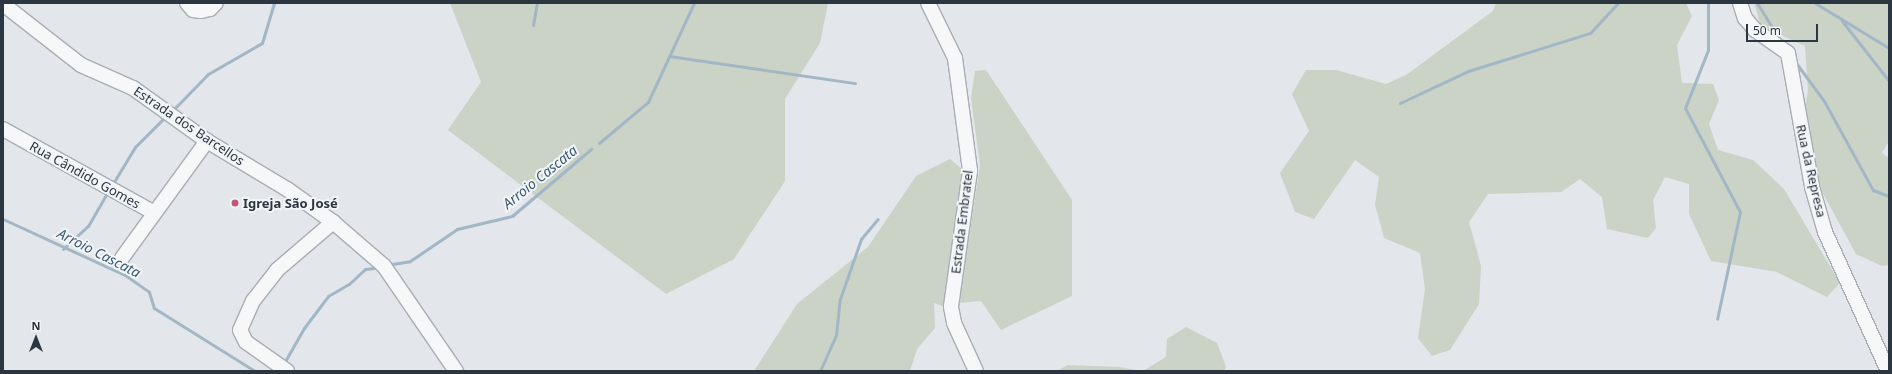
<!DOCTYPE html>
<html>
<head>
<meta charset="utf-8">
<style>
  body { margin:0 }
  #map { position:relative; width:1892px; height:374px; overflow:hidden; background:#e3e6ea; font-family:"Noto Sans",sans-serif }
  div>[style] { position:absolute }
  .green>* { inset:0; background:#cad3c5 }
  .stream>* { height:3px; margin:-1.5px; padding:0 1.5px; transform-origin:1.5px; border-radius:1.5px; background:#a2b7c6 }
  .roads { filter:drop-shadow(1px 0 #a8aeb4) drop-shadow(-1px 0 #a8aeb4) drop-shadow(0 1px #a8aeb4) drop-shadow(0 -1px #a8aeb4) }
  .minor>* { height:14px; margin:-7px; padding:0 7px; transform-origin:7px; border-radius:7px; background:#f5f7f8 }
  .dots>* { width:11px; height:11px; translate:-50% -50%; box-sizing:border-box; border:2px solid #f2f5f7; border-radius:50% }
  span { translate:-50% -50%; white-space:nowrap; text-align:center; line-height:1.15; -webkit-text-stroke:4px #f2f5f7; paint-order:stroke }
  .street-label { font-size:13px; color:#2c3640 }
  .poi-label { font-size:13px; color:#2c3640; font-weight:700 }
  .left { translate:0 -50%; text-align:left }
  .water-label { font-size:14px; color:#3b5970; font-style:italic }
  .frame { position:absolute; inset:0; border:4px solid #2c3640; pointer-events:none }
  .north { position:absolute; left:16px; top:318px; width:40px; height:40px; -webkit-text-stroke:3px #f2f5f7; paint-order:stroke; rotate:0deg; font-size:11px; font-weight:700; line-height:16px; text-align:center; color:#2c3640 }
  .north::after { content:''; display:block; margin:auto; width:14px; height:18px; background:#2c3640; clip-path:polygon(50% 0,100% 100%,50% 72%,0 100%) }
  .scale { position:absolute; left:1746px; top:24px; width:72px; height:18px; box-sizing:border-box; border:2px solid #2c3640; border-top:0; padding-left:5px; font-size:12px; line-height:14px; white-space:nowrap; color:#2c3640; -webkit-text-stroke:3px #f2f5f7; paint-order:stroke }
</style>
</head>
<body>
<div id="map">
  <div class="green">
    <div style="clip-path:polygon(450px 3px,828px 3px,820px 43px,785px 99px,785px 181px,734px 259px,666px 294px,448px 130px,481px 82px)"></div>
    <div style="clip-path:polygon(1496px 3px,1686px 3px,1692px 16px,1677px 45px,1682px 83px,1713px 84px,1719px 100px,1709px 124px,1718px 150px,1753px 160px,1784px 189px,1840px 283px,1827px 297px,1777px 272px,1711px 261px,1689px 214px,1689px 184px,1665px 177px,1653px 200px,1656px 228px,1648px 238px,1607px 229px,1602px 197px,1580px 179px,1561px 192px,1488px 194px,1469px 222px,1481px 266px,1479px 304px,1450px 350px,1432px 356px,1418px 338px,1425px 289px,1420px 253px,1384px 238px,1375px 205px,1379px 177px,1355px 160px,1314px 219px,1295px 212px,1280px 173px,1309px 131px,1292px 94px,1306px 70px,1336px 70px,1386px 84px,1406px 75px,1493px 11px)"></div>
    <div style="clip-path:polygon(1754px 3px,1889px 3px,1889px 141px,1882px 153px,1889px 158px,1889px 265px,1882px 266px,1856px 254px,1814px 177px,1801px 128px,1808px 91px,1805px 46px,1761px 26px)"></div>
    <div style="clip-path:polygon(986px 70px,1072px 200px,1072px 296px,1001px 330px,981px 301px,959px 303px,980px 165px,971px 98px,975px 71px)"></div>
    <div style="clip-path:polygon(950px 159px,962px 169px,945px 307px,934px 303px,935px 328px,917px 349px,910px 371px,754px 371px,797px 304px,868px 247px,916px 176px)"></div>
    <div style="clip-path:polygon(1186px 327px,1217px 343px,1226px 367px,1224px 371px,1143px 371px,1166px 357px,1167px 339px)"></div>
    <div style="clip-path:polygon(1068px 365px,1120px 367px,1141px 371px,1057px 371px)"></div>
  </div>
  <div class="stream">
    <div style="left:1708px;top:3px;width:47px;rotate:90deg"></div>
    <div style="left:1708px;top:50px;width:62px;rotate:111.6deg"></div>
    <div style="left:1685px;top:108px;width:118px;rotate:62.1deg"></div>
    <div style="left:1740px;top:212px;width:109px;rotate:102.1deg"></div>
    <div style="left:1757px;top:3px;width:44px;rotate:58.1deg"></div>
    <div style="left:1815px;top:3px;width:87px;rotate:31.3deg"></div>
    <div style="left:1842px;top:21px;width:76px;rotate:51.9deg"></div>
    <div style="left:533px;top:25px;width:22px;rotate:-80deg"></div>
    <div style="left:669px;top:56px;width:188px;rotate:8.3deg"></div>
    <div style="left:1796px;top:63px;width:47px;rotate:53.6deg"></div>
    <div style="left:1824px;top:101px;width:102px;rotate:61.2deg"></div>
    <div style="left:1873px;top:190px;width:17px;rotate:21deg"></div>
    <div style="left:1400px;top:103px;width:75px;rotate:-25.2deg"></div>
    <div style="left:1468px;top:71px;width:128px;rotate:-17.3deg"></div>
    <div style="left:1590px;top:33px;width:41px;rotate:-47deg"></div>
    <div style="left:172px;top:111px;width:52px;rotate:-45.8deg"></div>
    <div style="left:208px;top:74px;width:62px;rotate:-29.9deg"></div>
    <div style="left:262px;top:43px;width:42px;rotate:-73.3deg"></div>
    <div style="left:599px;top:143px;width:64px;rotate:-39.9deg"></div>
    <div style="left:648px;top:102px;width:109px;rotate:-65.1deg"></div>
    <div style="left:112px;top:185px;width:44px;rotate:-58.8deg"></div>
    <div style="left:135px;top:147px;width:44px;rotate:-45deg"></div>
    <div style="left:3px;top:219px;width:134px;rotate:24.7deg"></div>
    <div style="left:125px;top:275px;width:29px;rotate:35deg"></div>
    <div style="left:149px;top:292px;width:17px;rotate:73deg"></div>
    <div style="left:154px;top:308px;width:119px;rotate:32deg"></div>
    <div style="left:63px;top:249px;width:34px;rotate:-43deg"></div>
    <div style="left:88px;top:226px;width:39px;rotate:-60deg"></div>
    <div style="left:392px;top:264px;width:18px;rotate:-9deg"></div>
    <div style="left:410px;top:261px;width:57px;rotate:-34.2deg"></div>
    <div style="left:457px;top:229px;width:57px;rotate:-13.3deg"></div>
    <div style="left:512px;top:216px;width:104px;rotate:-40.3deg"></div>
    <div style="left:284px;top:363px;width:40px;rotate:-60.3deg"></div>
    <div style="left:304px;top:328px;width:40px;rotate:-53deg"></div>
    <div style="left:328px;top:296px;width:24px;rotate:-30deg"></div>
    <div style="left:349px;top:284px;width:22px;rotate:-43deg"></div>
    <div style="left:365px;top:269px;width:9px;rotate:-6deg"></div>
    <div style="left:820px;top:371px;width:39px;rotate:-66deg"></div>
    <div style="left:836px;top:335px;width:36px;rotate:-84deg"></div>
    <div style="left:840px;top:299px;width:64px;rotate:-70.7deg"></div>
    <div style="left:861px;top:239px;width:26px;rotate:-50deg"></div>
  </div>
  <div class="roads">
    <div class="minor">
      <div style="left:187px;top:3px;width:9px;rotate:49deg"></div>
      <div style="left:193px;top:10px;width:8px;rotate:7deg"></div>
      <div style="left:201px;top:11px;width:9px;rotate:-13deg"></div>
      <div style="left:210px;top:9px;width:8px;rotate:-45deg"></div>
      <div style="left:928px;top:3px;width:61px;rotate:63.9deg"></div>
      <div style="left:955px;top:58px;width:114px;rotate:82.4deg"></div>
      <div style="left:970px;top:171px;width:137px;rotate:98deg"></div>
      <div style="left:951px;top:307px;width:16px;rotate:79deg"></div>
      <div style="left:954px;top:323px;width:53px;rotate:65.4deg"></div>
      <div style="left:1740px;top:3px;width:16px;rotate:72deg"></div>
      <div style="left:1745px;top:18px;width:16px;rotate:50deg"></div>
      <div style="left:1755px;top:30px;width:40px;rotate:34.9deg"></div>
      <div style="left:1788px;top:53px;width:136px;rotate:79.8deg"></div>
      <div style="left:1812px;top:187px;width:47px;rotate:73.9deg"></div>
      <div style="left:1825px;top:232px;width:153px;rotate:65.6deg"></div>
      <div style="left:3px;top:4px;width:99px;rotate:38deg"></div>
      <div style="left:81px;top:65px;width:57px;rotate:23.9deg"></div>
      <div style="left:133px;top:88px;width:91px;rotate:35.6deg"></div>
      <div style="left:207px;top:141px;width:93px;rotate:31deg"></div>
      <div style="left:287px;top:189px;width:57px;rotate:35.7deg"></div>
      <div style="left:333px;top:222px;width:67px;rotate:40.8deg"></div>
      <div style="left:384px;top:266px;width:127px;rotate:55.6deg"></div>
      <div style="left:3px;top:129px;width:171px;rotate:29deg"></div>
      <div style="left:122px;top:258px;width:145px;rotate:-54deg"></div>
      <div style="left:287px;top:371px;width:50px;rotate:-144.7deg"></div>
      <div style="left:246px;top:342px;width:13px;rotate:-117deg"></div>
      <div style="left:240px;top:330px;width:32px;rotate:-66deg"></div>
      <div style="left:253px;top:301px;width:39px;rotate:-52deg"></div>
      <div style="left:277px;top:270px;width:74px;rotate:-40.6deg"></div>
    </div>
  </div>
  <div class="dots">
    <div style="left:235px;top:203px;background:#c15572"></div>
  </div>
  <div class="street-label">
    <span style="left:189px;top:126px;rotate:34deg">Estrada dos Barcellos</span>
    <span style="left:1811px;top:171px;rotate:77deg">Rua da Represa</span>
    <span style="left:85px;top:175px;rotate:29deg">Rua Cândido Gomes</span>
    <span style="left:962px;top:222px;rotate:-83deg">Estrada Embratel</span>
  </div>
  <div class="poi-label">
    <span class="left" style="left:243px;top:203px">Igreja São José</span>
  </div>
  <div class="water-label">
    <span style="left:540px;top:177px;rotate:-39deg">Arroio Cascata</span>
    <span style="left:99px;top:253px;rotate:27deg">Arroio Cascata</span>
  </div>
  <div class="frame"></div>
  <div class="north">N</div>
  <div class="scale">50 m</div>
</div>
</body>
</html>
